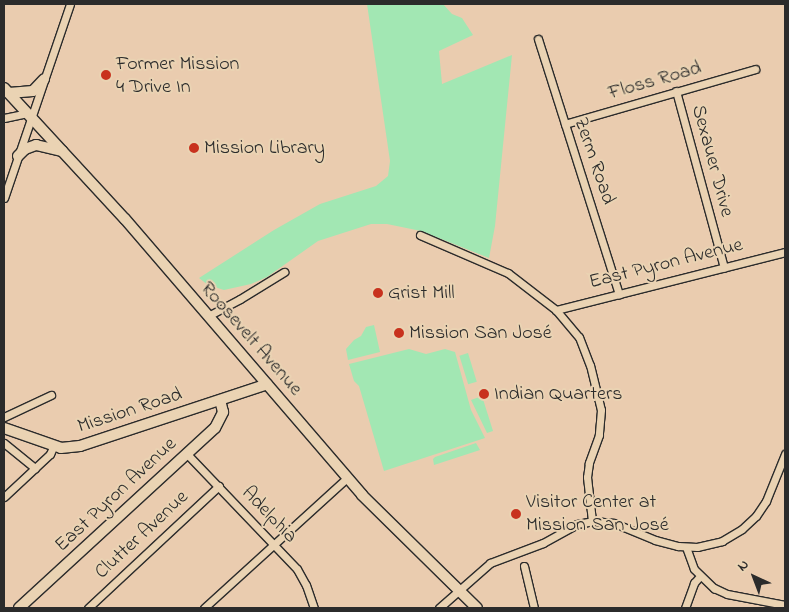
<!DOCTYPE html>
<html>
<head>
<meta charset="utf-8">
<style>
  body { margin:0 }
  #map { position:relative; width:789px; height:612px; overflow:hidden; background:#eaccaf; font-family:"Indie Flower",sans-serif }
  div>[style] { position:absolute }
  .green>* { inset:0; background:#a2e7b3; transform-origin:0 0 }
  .roads { filter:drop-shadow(1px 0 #2b2b2b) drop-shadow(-1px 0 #2b2b2b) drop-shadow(0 1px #2b2b2b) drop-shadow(0 -1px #2b2b2b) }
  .street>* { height:7px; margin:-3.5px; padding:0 3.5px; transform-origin:3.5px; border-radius:3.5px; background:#ead3b3 }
  .secondary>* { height:10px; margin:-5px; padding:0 5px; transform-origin:5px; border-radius:5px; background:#ead3b3 }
  .dots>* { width:14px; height:14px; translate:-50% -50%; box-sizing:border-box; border:2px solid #ead3b3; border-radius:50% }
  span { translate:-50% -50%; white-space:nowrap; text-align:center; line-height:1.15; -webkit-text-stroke:4px #ead3b3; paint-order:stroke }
  .poi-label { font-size:20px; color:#2b2b2b }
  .left { translate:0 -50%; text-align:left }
  .street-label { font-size:20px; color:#2b2b2b }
  .frame { position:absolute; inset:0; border:5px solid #2b2b2b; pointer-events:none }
  .north { position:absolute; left:729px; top:552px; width:50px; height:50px; -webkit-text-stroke:4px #ead3b3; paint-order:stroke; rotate:317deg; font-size:14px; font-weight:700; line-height:20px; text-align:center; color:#2b2b2b }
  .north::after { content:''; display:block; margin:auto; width:18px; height:22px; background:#2b2b2b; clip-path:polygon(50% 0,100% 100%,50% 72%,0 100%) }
</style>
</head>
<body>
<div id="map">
  <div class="green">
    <div style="clip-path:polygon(367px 4px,443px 4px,452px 14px,462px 18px,473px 35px,439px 51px,442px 84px,512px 55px,495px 226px,489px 258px,421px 231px,387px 224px,371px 224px,318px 241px,267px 277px,251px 284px,224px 290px,208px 285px,199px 278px,274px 230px,320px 204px,376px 186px,388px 176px,390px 161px)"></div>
    <div style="clip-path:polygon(374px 325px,380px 352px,348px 360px,346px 349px,354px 340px,361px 336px,366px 327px)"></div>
    <div style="clip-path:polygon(409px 349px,426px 354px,445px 349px,455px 352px,471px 410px,485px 438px,384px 471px,359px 386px,354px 381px,349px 364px)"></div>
    <div style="left:468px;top:353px;width:30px;height:9px;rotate:73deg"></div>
    <div style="clip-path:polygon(482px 396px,493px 431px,487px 433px,471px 400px)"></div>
    <div style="clip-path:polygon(476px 443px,480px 450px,434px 465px,433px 459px,435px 457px)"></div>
  </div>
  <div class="roads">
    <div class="street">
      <div style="left:538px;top:39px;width:268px;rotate:72.4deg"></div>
      <div style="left:676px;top:91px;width:183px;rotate:74.8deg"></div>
      <div style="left:4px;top:118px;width:25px;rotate:-12deg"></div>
      <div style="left:565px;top:124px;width:198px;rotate:-16.1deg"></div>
      <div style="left:4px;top:198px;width:205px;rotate:-71.2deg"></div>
      <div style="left:420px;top:235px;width:96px;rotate:23.4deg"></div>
      <div style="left:508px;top:273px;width:61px;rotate:37.6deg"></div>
      <div style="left:556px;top:310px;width:35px;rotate:50deg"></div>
      <div style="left:579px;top:337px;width:30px;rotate:69deg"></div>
      <div style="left:590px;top:365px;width:46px;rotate:76.3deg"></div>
      <div style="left:601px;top:410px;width:25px;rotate:95deg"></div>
      <div style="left:599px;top:435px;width:30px;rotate:110deg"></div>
      <div style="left:589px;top:463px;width:14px;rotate:98deg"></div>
      <div style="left:587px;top:477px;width:44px;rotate:83.5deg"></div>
      <div style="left:556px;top:310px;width:236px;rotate:-14.2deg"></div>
      <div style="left:208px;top:316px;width:36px;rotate:-28deg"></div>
      <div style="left:240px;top:299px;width:52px;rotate:-31.5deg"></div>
      <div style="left:4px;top:417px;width:52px;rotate:-25.1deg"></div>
      <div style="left:4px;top:443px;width:40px;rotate:39deg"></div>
      <div style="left:187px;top:454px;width:159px;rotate:46.3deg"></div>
      <div style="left:297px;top:569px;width:18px;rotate:61deg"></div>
      <div style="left:306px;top:585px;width:24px;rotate:71deg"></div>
      <div style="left:4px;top:497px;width:63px;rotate:-43.1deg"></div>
      <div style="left:50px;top:454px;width:10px;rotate:-66deg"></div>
      <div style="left:686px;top:547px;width:23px;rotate:70deg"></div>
      <div style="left:694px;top:569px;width:28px;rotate:44deg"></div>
      <div style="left:714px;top:588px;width:14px;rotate:25deg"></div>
      <div style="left:727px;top:594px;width:59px;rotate:10.7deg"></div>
      <div style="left:524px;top:566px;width:43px;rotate:76.6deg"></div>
      <div style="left:88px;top:608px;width:179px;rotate:-43deg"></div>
      <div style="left:204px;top:608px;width:193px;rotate:-42.3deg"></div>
      <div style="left:439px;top:608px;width:68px;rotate:-41.4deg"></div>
      <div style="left:490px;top:563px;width:57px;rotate:-20.7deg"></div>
      <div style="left:543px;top:543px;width:39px;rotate:-29deg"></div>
      <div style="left:577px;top:524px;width:17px;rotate:-10deg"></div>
      <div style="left:594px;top:521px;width:20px;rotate:6deg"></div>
      <div style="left:614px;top:523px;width:44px;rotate:22.5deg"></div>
      <div style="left:655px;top:540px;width:24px;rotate:15deg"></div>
      <div style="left:678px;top:546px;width:19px;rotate:3deg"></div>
      <div style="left:697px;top:547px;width:26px;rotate:-13deg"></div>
      <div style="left:722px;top:541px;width:23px;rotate:-31deg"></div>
      <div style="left:742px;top:529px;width:19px;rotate:-43deg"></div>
      <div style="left:756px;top:516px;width:18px;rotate:-56deg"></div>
      <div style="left:766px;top:501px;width:51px;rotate:-68deg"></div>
      <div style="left:685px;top:608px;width:27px;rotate:-70deg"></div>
      <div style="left:694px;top:583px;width:9px;rotate:-49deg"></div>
    </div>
    <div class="secondary">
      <div style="left:4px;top:88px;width:178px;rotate:47.3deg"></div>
      <div style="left:125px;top:219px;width:364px;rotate:49.3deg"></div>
      <div style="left:362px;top:495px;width:161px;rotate:44.5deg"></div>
      <div style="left:9px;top:93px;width:24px;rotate:-5deg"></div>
      <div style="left:33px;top:91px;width:16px;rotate:-47deg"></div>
      <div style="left:18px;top:156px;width:10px;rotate:-45deg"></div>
      <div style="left:25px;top:149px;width:12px;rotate:-20deg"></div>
      <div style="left:36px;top:145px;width:27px;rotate:13deg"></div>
      <div style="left:4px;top:428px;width:60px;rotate:19.3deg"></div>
      <div style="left:61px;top:448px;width:19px;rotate:-6deg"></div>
      <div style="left:80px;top:446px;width:197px;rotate:-18.3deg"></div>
      <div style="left:19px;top:608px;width:266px;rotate:-42.6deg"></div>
      <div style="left:215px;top:428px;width:18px;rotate:-63deg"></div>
      <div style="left:223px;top:412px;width:12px;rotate:-104deg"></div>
    </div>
  </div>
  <div class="dots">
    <div style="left:106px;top:75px;background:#c8321e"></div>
    <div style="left:194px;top:148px;background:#c8321e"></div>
    <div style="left:378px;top:293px;background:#c8321e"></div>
    <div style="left:399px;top:333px;background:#c8321e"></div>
    <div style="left:484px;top:394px;background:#c8321e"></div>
    <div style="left:516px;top:514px;background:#c8321e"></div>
  </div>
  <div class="poi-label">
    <span class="left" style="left:116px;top:76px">Former Mission<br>4 Drive In</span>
    <span class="left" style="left:204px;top:148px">Mission Library</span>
    <span class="left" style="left:388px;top:293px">Grist Mill</span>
    <span class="left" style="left:409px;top:333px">Mission San José</span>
    <span class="left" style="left:494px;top:394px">Indian Quarters</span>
    <span class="left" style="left:526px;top:514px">Visitor Center at<br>Mission San José</span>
  </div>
  <div class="street-label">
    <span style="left:655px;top:81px;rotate:-16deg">Floss Road</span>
    <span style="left:594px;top:161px;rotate:71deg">Zerm Road</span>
    <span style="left:712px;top:161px;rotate:75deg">Sexauer Drive</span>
    <span style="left:666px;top:264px;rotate:-14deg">East Pyron Avenue</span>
    <span style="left:251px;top:339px;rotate:49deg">Roosevelt Avenue</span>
    <span style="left:130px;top:411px;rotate:-18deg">Mission Road</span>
    <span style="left:116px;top:495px;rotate:-43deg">East Pyron Avenue</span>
    <span style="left:269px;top:515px;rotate:46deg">Adelphia</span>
    <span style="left:142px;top:535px;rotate:-43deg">Clutter Avenue</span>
  </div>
  <div class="frame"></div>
  <div class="north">N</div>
</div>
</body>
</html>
